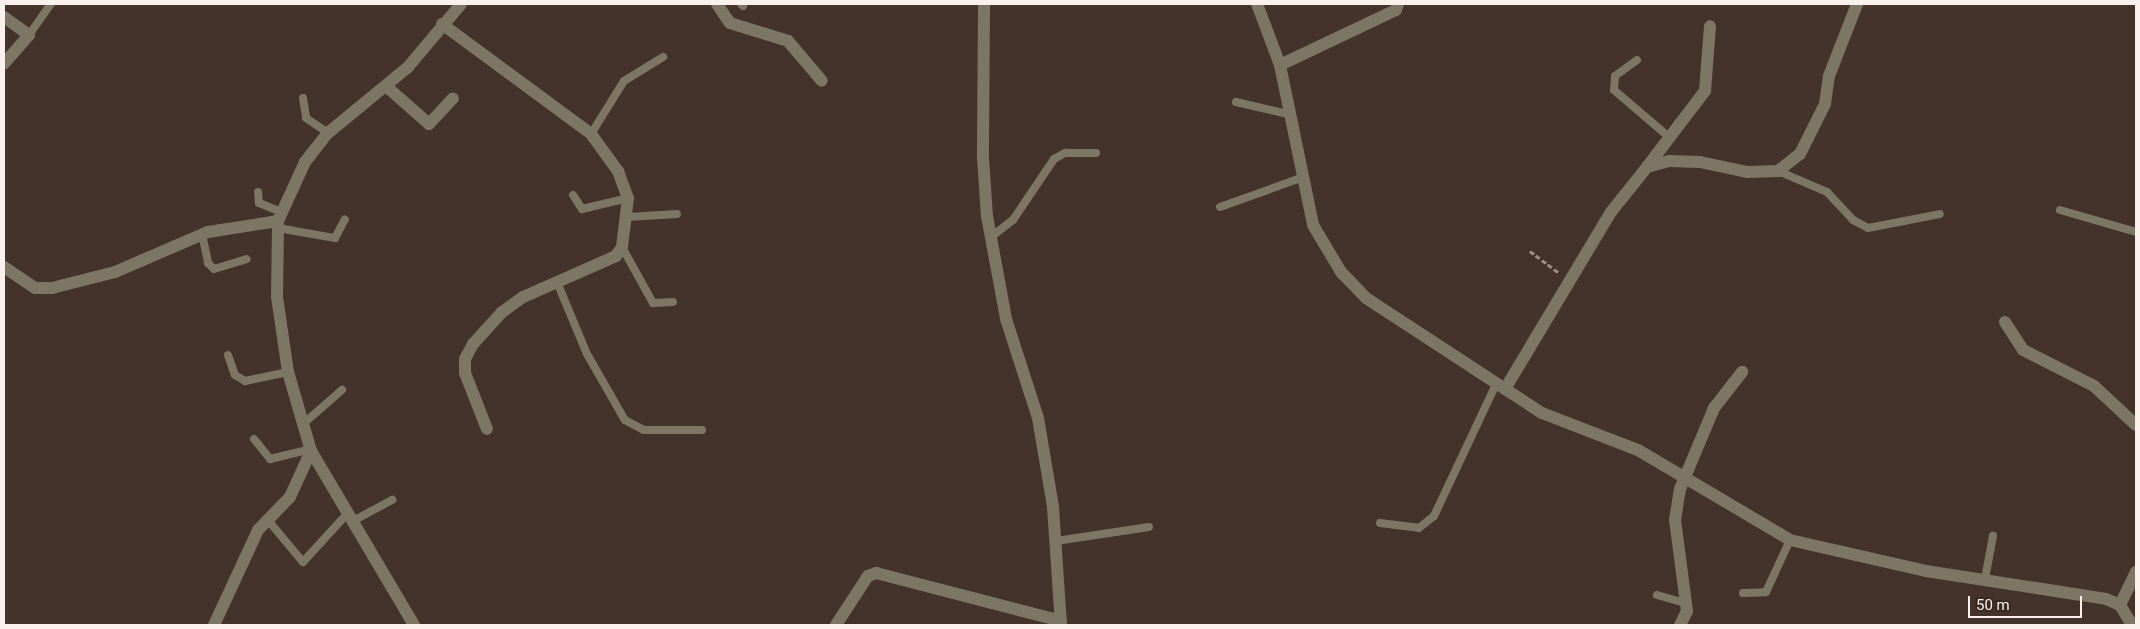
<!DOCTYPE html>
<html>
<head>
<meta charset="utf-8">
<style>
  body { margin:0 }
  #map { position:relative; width:2140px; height:629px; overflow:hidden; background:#43332b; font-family:Roboto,sans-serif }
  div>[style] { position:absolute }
  .path>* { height:2.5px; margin-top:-1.25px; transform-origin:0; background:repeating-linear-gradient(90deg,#9b8e88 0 5px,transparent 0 7.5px) }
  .lane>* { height:8px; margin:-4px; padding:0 4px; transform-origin:4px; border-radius:4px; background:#7e7665 }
  .street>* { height:12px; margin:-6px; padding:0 6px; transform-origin:6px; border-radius:6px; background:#7e7665 }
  span { translate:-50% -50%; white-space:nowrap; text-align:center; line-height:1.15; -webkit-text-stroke:5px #382921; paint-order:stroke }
  .frame { position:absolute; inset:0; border:5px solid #fbf1ec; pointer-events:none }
  .scale { position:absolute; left:1968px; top:596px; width:114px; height:22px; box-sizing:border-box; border:2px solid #fbf1ec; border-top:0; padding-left:6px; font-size:15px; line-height:18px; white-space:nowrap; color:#fbf1ec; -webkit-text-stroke:4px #382921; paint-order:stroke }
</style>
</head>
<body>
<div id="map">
  <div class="path">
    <div style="left:1530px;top:251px;width:36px;rotate:37deg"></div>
  </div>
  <div class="lane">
    <div style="left:741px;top:4px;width:3px;rotate:45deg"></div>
    <div style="left:29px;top:35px;width:38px;rotate:-55deg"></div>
    <div style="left:1637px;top:60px;width:27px;rotate:144deg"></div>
    <div style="left:1615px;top:76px;width:14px;rotate:94deg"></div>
    <div style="left:1614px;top:90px;width:74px;rotate:40.6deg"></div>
    <div style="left:303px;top:98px;width:20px;rotate:81deg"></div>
    <div style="left:306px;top:118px;width:27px;rotate:34deg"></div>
    <div style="left:1236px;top:102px;width:57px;rotate:13.1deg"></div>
    <div style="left:591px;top:134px;width:62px;rotate:-58.1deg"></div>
    <div style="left:624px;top:81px;width:46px;rotate:-31.6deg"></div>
    <div style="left:1778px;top:171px;width:53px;rotate:23.2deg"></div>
    <div style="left:1827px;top:192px;width:38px;rotate:47deg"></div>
    <div style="left:1853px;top:220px;width:17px;rotate:28deg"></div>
    <div style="left:1868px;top:228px;width:73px;rotate:-11deg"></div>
    <div style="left:258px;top:192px;width:11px;rotate:85deg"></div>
    <div style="left:259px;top:203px;width:24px;rotate:22deg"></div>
    <div style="left:573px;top:195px;width:17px;rotate:57deg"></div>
    <div style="left:582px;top:209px;width:47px;rotate:-13.4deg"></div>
    <div style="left:1220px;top:207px;width:89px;rotate:-19.7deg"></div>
    <div style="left:2060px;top:210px;width:79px;rotate:16.1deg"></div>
    <div style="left:628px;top:217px;width:49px;rotate:-3.5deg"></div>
    <div style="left:278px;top:228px;width:58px;rotate:10deg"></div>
    <div style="left:335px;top:238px;width:21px;rotate:-62deg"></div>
    <div style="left:202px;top:234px;width:30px;rotate:78deg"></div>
    <div style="left:208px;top:263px;width:8px;rotate:45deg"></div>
    <div style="left:214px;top:269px;width:34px;rotate:-17deg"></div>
    <div style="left:991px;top:237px;width:28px;rotate:-38deg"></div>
    <div style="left:1013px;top:220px;width:73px;rotate:-56.1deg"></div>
    <div style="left:1054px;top:159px;width:13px;rotate:-29deg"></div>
    <div style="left:1065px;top:153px;width:31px"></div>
    <div style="left:622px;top:247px;width:64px;rotate:61deg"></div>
    <div style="left:653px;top:303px;width:20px;rotate:-3deg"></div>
    <div style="left:557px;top:282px;width:78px;rotate:67.4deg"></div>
    <div style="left:587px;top:354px;width:76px;rotate:60.1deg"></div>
    <div style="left:625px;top:420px;width:21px;rotate:28deg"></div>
    <div style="left:644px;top:430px;width:58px"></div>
    <div style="left:228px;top:355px;width:21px;rotate:71deg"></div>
    <div style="left:235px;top:375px;width:12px;rotate:31deg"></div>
    <div style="left:245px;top:381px;width:44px;rotate:-11.8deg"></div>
    <div style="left:303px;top:424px;width:52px;rotate:-41.1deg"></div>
    <div style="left:254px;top:439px;width:26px;rotate:51deg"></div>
    <div style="left:270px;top:459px;width:42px;rotate:-13.7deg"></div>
    <div style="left:267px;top:519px;width:56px;rotate:50.1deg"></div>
    <div style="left:303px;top:562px;width:64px;rotate:-47.5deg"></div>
    <div style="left:351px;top:522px;width:47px;rotate:-28.2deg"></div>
    <div style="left:1380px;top:523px;width:39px;rotate:7deg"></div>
    <div style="left:1419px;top:528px;width:19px;rotate:-39deg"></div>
    <div style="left:1434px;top:516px;width:146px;rotate:-64.8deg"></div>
    <div style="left:1056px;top:541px;width:94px;rotate:-8.6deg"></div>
    <div style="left:1985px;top:579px;width:44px;rotate:-79.5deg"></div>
    <div style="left:1743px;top:593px;width:23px;rotate:-2deg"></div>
    <div style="left:1766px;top:592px;width:57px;rotate:-65.2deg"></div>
    <div style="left:1657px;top:595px;width:29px;rotate:16deg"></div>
  </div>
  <div class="street">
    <div style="left:717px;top:4px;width:23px;rotate:56deg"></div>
    <div style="left:730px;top:23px;width:61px;rotate:17.2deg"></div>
    <div style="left:788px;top:41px;width:52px;rotate:49.6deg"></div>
    <div style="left:984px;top:4px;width:154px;rotate:90.4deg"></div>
    <div style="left:983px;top:158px;width:58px;rotate:86.1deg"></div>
    <div style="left:987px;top:216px;width:105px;rotate:79.5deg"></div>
    <div style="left:1006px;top:319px;width:104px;rotate:72.1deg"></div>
    <div style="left:1038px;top:418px;width:90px;rotate:80.4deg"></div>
    <div style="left:1053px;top:507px;width:118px;rotate:86.1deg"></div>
    <div style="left:1257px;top:4px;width:65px;rotate:69.3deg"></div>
    <div style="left:1280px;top:65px;width:163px;rotate:78.3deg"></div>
    <div style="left:1313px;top:225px;width:55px;rotate:59.2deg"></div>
    <div style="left:1341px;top:272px;width:36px;rotate:46deg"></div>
    <div style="left:1366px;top:298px;width:210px;rotate:33.2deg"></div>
    <div style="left:1542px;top:413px;width:103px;rotate:21.1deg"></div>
    <div style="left:1638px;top:450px;width:177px;rotate:30.6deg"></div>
    <div style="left:1790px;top:540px;width:139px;rotate:12.8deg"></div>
    <div style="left:1926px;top:571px;width:182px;rotate:8.8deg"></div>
    <div style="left:2106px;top:599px;width:15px;rotate:23deg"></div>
    <div style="left:2120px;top:605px;width:23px;rotate:59deg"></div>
    <div style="left:4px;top:17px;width:31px;rotate:36deg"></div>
    <div style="left:29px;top:35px;width:38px;rotate:131deg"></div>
    <div style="left:442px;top:24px;width:185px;rotate:36.4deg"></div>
    <div style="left:591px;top:134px;width:46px;rotate:53.9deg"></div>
    <div style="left:618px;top:171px;width:29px;rotate:70deg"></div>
    <div style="left:628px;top:198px;width:49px;rotate:97deg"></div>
    <div style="left:622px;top:247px;width:11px;rotate:124deg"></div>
    <div style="left:616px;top:256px;width:102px;rotate:156.2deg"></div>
    <div style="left:523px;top:297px;width:26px;rotate:144deg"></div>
    <div style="left:502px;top:312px;width:43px;rotate:132.2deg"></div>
    <div style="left:473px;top:344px;width:17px;rotate:118deg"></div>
    <div style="left:465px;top:359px;width:14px;rotate:90deg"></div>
    <div style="left:465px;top:373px;width:60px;rotate:68.6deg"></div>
    <div style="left:1280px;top:65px;width:128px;rotate:-25.4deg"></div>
    <div style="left:1396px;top:10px;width:6px;rotate:-72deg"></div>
    <div style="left:387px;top:87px;width:56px;rotate:41.4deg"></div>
    <div style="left:429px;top:124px;width:35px;rotate:-47deg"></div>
    <div style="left:1647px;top:167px;width:96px;rotate:-52.7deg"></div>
    <div style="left:1705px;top:91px;width:65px;rotate:-85.6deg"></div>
    <div style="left:4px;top:267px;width:37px;rotate:34deg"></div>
    <div style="left:35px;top:288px;width:17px"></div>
    <div style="left:52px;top:288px;width:65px;rotate:-14.3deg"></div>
    <div style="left:115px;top:272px;width:101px;rotate:-23.3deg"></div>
    <div style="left:208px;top:232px;width:71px;rotate:-8.9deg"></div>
    <div style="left:2005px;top:322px;width:33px;rotate:57deg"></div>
    <div style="left:2023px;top:350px;width:80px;rotate:26.9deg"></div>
    <div style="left:2094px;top:386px;width:57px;rotate:42.9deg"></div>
    <div style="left:1505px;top:389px;width:206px;rotate:-59.1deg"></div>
    <div style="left:1611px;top:212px;width:58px;rotate:-51.3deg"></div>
    <div style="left:1647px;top:167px;width:23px;rotate:-15deg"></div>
    <div style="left:1669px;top:161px;width:31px;rotate:2deg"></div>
    <div style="left:1700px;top:162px;width:49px;rotate:11.8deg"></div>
    <div style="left:1748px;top:172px;width:30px;rotate:-2deg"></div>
    <div style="left:1778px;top:171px;width:28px;rotate:-38deg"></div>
    <div style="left:1800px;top:154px;width:56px;rotate:-63.4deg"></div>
    <div style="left:1825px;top:104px;width:28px;rotate:-82deg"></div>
    <div style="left:1829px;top:76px;width:77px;rotate:-68.7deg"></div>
    <div style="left:2120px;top:605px;width:37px;rotate:-64deg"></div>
    <div style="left:214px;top:625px;width:105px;rotate:-65.1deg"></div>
    <div style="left:258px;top:530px;width:46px;rotate:-45.9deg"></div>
    <div style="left:290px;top:497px;width:51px;rotate:-65.5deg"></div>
    <div style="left:414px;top:625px;width:202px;rotate:-120.6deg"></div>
    <div style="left:311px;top:451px;width:82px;rotate:-106.2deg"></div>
    <div style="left:288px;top:372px;width:76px;rotate:-98.3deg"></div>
    <div style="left:277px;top:297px;width:76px;rotate:-89.2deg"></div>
    <div style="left:278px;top:221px;width:65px;rotate:-65.4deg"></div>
    <div style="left:305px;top:162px;width:37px;rotate:-52deg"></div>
    <div style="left:328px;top:133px;width:104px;rotate:-39.5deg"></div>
    <div style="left:408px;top:67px;width:82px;rotate:-49.9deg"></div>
    <div style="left:836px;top:625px;width:59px;rotate:-56.9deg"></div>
    <div style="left:868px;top:576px;width:9px;rotate:-21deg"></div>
    <div style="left:876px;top:573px;width:191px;rotate:14.5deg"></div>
    <div style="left:1680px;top:625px;width:16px;rotate:-63deg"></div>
    <div style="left:1687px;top:611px;width:92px;rotate:-97.5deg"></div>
    <div style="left:1675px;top:520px;width:31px;rotate:-81deg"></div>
    <div style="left:1680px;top:489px;width:88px;rotate:-67.2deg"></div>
    <div style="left:1714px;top:408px;width:46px;rotate:-52.1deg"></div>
  </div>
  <div class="frame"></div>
  <div class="scale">50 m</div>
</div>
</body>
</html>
